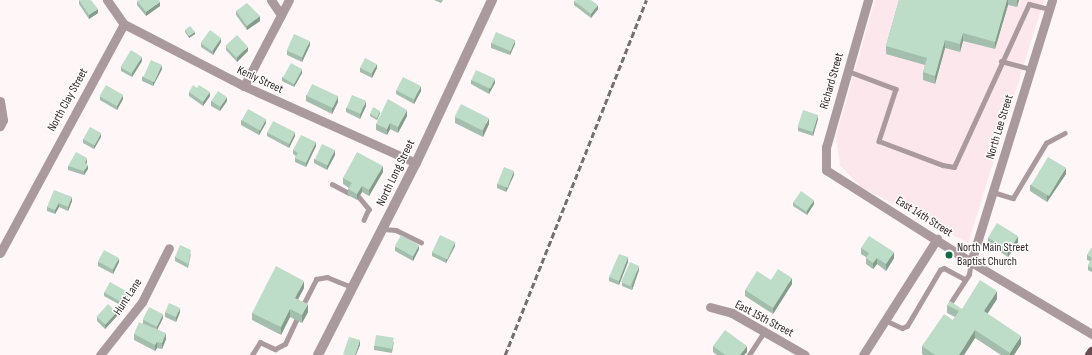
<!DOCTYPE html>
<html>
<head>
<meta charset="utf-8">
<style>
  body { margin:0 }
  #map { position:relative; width:1092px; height:355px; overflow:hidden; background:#fef6f7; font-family:"Sofia Sans Condensed",sans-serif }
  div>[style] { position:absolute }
  .built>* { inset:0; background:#fce8ec }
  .service>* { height:4.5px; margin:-2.25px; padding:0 2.25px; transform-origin:2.25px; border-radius:2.25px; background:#ab9a9d }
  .minor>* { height:9px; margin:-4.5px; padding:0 4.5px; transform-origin:4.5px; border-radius:4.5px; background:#ab9a9d }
  .tertiary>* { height:10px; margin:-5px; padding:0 5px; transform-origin:5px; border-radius:5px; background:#ab9a9d }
  .primary>* { height:10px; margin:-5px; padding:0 5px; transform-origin:5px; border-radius:5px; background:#694d53 }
  .rail>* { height:2.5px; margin-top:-1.25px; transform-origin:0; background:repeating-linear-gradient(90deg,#796d6f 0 6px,transparent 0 9px) }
  .wall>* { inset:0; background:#a3beac }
  .shaded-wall>* { inset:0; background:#859b8c }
  .building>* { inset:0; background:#beddc8; transform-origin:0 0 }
  .dots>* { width:11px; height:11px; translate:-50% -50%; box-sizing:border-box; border:2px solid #fff; border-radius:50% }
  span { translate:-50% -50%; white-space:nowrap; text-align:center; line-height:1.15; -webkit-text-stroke:3px #fff; paint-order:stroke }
  .street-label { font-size:12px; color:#2c1e20 }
  .poi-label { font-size:12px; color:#2c1e20 }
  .left { translate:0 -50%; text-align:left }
</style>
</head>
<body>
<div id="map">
  <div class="built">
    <div style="clip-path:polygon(875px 0,1044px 0,968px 243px,861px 187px,840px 165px,836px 136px)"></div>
  </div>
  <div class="service">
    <div style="left:1001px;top:61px;width:31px;rotate:15deg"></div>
    <div style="left:848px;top:71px;width:51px;rotate:20.6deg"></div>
    <div style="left:896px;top:89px;width:55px;rotate:108.1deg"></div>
    <div style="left:879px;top:141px;width:68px;rotate:20.6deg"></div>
    <div style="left:943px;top:165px;width:11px;rotate:10deg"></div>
    <div style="left:954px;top:167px;width:179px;rotate:-65.3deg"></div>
    <div style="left:1029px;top:4px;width:21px;rotate:14deg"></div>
    <div style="left:332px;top:184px;width:19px;rotate:28deg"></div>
    <div style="left:993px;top:192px;width:21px;rotate:17deg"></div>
    <div style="left:1013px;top:198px;width:64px;rotate:-59deg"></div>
    <div style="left:1046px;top:143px;width:21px;rotate:-28deg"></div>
    <div style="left:359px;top:197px;width:16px;rotate:50deg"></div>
    <div style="left:369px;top:209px;width:12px;rotate:114deg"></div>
    <div style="left:383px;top:229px;width:13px;rotate:4deg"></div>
    <div style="left:396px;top:230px;width:28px;rotate:26deg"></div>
    <div style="left:951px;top:302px;width:33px;rotate:-57deg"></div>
    <div style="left:969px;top:274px;width:12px;rotate:-81deg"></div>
    <div style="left:302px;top:307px;width:31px;rotate:-63deg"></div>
    <div style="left:316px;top:279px;width:11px;rotate:-10deg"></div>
    <div style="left:327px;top:277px;width:27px;rotate:22deg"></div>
    <div style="left:885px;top:320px;width:19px;rotate:25deg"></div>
    <div style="left:902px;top:328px;width:5px;rotate:-22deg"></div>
    <div style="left:907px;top:326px;width:65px;rotate:-59.5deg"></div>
    <div style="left:940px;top:270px;width:4px;rotate:-27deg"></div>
    <div style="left:944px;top:268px;width:24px;rotate:28deg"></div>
    <div style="left:252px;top:355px;width:15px;rotate:-58deg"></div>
    <div style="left:260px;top:342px;width:17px;rotate:25deg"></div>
    <div style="left:275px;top:349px;width:11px;rotate:-27deg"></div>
    <div style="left:285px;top:344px;width:26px;rotate:-65deg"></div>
    <div style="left:749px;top:355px;width:27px;rotate:-57deg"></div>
  </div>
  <div class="minor">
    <div style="left:107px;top:0;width:29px;rotate:55deg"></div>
    <div style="left:124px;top:24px;width:135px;rotate:27.3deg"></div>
    <div style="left:244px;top:86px;width:188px;rotate:24.1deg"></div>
    <div style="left:271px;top:0;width:18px;rotate:56deg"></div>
    <div style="left:868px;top:0;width:153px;rotate:105.9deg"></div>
    <div style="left:826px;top:147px;width:23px;rotate:90deg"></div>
    <div style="left:826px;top:170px;width:172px;rotate:32.4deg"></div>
    <div style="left:971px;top:262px;width:141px;rotate:30.8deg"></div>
    <div style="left:244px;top:86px;width:97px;rotate:-62.4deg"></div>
    <div style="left:0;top:101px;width:19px;rotate:81deg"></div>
    <div style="left:3px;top:120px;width:7px;rotate:117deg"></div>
    <div style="left:0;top:253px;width:260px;rotate:-61.6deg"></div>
    <div style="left:971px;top:262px;width:274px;rotate:-72.8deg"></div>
    <div style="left:710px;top:307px;width:23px;rotate:15deg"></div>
    <div style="left:732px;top:313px;width:84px;rotate:29.9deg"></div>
    <div style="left:100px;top:355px;width:68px;rotate:-51.6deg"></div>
    <div style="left:142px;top:302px;width:60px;rotate:-63.4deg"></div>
    <div style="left:863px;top:355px;width:138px;rotate:-57.5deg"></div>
  </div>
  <div class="tertiary">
    <div style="left:318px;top:355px;width:216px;rotate:-63deg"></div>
    <div style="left:416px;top:163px;width:180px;rotate:-65deg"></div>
  </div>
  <div class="primary">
    <div style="left:1090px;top:355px;width:4px;rotate:-56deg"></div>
  </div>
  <div class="rail">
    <div style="left:505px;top:355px;width:382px;rotate:-68.3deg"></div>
  </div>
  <div class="wall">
    <div style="clip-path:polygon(79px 0,98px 13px,89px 19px,79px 4px)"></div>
    <div style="clip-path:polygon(434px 0,443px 0,441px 3px)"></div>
    <div style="clip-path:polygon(899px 0,1019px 0,1017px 7px,1008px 5px,995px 49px,963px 41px,960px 52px,945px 48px,935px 84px,923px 80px,923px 72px,925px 65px,886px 54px,886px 46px)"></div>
    <div style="clip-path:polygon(137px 1px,160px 6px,146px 16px,137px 5px)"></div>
    <div style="clip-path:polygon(574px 1px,598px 9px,591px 18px,574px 5px)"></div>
    <div style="clip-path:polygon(236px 11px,260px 21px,247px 30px,236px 15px)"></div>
    <div style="clip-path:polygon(185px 30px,195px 34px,189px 38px,185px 32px)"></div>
    <div style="clip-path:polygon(221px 42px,213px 55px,201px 47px,201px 43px)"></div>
    <div style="clip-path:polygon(491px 43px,515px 44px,510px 55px,491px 48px)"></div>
    <div style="clip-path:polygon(310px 45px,302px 62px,287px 55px,287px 51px)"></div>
    <div style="clip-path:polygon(226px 46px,248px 51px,237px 62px,226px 50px)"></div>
    <div style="clip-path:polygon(142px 61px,132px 77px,121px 71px,121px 67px)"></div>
    <div style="clip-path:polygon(360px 68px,377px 68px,372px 78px,360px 72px)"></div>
    <div style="clip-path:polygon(162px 69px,153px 86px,142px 81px,142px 77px)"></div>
    <div style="clip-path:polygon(302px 73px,294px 87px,282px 81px,282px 77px)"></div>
    <div style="clip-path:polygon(471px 80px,495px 83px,489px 94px,471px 84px)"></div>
    <div style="clip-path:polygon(197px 88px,210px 96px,203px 106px,189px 96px,189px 92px)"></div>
    <div style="clip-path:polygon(396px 90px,421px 91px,414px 104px,396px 94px)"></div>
    <div style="clip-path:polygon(306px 95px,338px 102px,332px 114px,306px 101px)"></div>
    <div style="clip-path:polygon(100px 96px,123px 99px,117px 110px,100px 100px)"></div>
    <div style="clip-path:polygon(211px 101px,227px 101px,220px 111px,211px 106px)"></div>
    <div style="clip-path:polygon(366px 106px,360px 119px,346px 112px,346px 108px)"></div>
    <div style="clip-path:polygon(380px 113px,377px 120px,370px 116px,370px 114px)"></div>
    <div style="clip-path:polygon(407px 116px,398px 133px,390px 129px,387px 135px,376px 130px,376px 124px)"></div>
    <div style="clip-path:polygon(455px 117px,489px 124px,483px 137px,455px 123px)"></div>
    <div style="clip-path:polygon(818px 119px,813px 136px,798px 131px,798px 127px)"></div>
    <div style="clip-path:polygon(241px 120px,266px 123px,259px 135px,241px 125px)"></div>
    <div style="clip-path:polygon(267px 132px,295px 136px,289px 148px,267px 136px)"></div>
    <div style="clip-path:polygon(101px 137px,94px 149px,83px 143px,83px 139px)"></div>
    <div style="clip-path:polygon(316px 146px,306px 167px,295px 162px,295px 158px,296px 156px,293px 154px,293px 150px)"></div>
    <div style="clip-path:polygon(335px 155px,327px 170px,314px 163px,314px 159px)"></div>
    <div style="clip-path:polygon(87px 162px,86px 164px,88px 169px,84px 175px,68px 170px,68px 166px)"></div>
    <div style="clip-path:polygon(383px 172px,369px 196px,362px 192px,357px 200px,348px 195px,348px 189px,349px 188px,343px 184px,343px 178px)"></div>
    <div style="clip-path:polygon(1066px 174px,1047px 202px,1030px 191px,1030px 185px)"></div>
    <div style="clip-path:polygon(514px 175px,506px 192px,497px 188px,497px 184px)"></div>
    <div style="clip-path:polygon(72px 197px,72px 201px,68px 211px,59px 207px,55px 214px,47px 211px,47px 207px)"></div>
    <div style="clip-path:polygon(793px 202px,814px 204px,807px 215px,793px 206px)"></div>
    <div style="clip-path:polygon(988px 238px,1018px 242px,1008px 257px,988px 244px)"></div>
    <div style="clip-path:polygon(455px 246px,446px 263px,432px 256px,432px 252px)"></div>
    <div style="clip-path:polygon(395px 247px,419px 249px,413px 261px,395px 251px)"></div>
    <div style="clip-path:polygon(861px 248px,894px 258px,886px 271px,877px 264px,873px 269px,866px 264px,866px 257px,861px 254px)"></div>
    <div style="clip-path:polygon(1092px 248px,1092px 272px,1088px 270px,1088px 266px,1090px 261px,1087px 260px,1087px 255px)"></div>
    <div style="clip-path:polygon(191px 254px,188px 268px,175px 261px,175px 257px)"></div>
    <div style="clip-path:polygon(98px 262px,119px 262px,113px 274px,98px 266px)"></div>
    <div style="clip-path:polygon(628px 262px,619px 285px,609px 281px,609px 277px)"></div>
    <div style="clip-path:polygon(639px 270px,632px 290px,622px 286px,622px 282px)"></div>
    <div style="clip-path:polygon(771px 280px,792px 284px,773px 314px,745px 296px,745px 290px)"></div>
    <div style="clip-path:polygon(304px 288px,298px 299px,308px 312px,302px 323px,290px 317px,281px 335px,252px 320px,252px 313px)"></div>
    <div style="clip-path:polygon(104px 292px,128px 296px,122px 306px,104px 296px)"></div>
    <div style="clip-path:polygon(997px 299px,987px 314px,1021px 344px,1014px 355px,1001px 355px,975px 338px,964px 355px,923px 355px,922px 354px,922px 346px,953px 320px,955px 317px,947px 313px,947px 305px,962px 309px)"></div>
    <div style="clip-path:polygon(165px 312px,180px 312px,176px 322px,165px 317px)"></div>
    <div style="clip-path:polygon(117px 316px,105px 329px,97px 321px,97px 317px)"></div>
    <div style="clip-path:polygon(163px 318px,157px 330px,166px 339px,162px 349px,157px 348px,155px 351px,134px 340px,134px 334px,143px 324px,143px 320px)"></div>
    <div style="clip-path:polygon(394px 342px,392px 353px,374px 350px,374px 346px)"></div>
    <div style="clip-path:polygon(713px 346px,747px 352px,744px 355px,717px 355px,713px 352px)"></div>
  </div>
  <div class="shaded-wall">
    <div style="clip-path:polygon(1007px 0,1008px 0,1008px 5px,995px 49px,995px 42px)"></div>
    <div style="clip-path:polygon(1017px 0,1019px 0,1017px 7px)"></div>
    <div style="clip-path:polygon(160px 2px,160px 6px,146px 16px,146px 12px)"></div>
    <div style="clip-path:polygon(598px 5px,598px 9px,591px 18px,591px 14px)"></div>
    <div style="clip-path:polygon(98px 9px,98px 13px,89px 19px,89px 15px)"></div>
    <div style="clip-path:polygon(260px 16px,260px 21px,247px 30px,247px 26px)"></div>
    <div style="clip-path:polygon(195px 32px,195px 34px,189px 38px,189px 36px)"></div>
    <div style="clip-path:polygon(963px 33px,963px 41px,960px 52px,960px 44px)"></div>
    <div style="clip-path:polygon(221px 38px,221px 42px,213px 55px,213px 51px)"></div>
    <div style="clip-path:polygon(515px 40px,515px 44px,510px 55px,510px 51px)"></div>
    <div style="clip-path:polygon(945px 40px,945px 48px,935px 84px,935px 76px)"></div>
    <div style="clip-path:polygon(310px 41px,310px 45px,302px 62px,302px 58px)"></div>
    <div style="clip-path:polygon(248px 47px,248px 51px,237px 62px,237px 58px)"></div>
    <div style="clip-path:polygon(142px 57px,142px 61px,132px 77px,132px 73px)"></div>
    <div style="clip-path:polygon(377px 64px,377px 68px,372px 78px,372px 73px)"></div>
    <div style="clip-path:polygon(162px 65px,162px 69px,153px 86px,153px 82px)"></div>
    <div style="clip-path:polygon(302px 69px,302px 73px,294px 87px,294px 83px)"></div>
    <div style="clip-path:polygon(495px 79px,495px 83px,489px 94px,489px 89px)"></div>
    <div style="clip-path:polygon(421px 86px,421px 91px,414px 104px,414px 100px)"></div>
    <div style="clip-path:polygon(210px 92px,210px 96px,203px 106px,203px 102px)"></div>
    <div style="clip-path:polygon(123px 95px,123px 99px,117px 110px,117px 106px)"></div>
    <div style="clip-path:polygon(338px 96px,338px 102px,332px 114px,332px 108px)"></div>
    <div style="clip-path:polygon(227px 97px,227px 101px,220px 111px,220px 107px)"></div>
    <div style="clip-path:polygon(366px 101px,366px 106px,360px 119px,360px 115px)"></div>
    <div style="clip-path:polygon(407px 110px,407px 116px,398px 133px,398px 127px)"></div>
    <div style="clip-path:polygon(380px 111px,380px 113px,377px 120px,377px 118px)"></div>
    <div style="clip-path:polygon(818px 115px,818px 119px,813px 136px,813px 132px)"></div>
    <div style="clip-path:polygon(489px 118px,489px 124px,483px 137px,483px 131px)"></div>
    <div style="clip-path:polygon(266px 119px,266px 123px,259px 135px,259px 131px)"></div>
    <div style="clip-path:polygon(390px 123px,390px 129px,387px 135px,387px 129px)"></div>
    <div style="clip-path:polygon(295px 132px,295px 136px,289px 148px,289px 143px)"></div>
    <div style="clip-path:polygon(101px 133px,101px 137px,94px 149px,94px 145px)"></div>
    <div style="clip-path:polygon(316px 142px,316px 146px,306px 167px,306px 163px)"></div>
    <div style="clip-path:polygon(335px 150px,335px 155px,327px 170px,327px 166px)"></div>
    <div style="clip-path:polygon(87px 158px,87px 162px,85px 167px,85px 163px)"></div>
    <div style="clip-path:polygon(88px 165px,88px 169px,84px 175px,84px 171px)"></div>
    <div style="clip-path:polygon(383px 166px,383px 172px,369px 196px,369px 190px)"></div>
    <div style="clip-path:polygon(1066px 168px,1066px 174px,1047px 202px,1047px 196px)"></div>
    <div style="clip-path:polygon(514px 171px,514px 175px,506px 192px,506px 188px)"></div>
    <div style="clip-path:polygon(362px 186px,362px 192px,357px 200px,357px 194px)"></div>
    <div style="clip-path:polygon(72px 197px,72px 201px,68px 211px,68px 207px)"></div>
    <div style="clip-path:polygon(814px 200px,814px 204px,807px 215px,807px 211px)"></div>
    <div style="clip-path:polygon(59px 203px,59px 207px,55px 214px,55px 210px)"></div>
    <div style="clip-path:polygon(1018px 236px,1018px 242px,1008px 257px,1008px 251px)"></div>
    <div style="clip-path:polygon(455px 242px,455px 246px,446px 263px,446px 259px)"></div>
    <div style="clip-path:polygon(419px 245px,419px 249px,413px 261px,413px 256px)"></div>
    <div style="clip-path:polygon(894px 252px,894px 258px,886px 271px,886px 264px)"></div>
    <div style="clip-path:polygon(628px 257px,628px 262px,619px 285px,619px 281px)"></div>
    <div style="clip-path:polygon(119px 258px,119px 262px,113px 274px,113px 270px)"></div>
    <div style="clip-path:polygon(877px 258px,877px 264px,873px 269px,873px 263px)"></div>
    <div style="clip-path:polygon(639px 266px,639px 270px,632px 290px,632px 286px)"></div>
    <div style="clip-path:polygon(792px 278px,792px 284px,773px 314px,773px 308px)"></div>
    <div style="clip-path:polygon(304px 281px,304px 288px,295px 305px,295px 298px)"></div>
    <div style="clip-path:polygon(997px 291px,997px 299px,984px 319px,984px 311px)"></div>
    <div style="clip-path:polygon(128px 292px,128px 296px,122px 306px,122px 302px)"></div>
    <div style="clip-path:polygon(308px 304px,308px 312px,302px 323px,302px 315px)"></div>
    <div style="clip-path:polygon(180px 308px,180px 312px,176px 322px,176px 318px)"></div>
    <div style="clip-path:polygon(290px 309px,290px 317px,281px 335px,281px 327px)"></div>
    <div style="clip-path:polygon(117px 312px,117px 316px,105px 329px,105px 324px)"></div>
    <div style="clip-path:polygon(163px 314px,163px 318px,157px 330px,157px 326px)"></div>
    <div style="clip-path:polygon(975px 330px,975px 338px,964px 355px,959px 355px)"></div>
    <div style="clip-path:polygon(166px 333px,166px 339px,162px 349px,162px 343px)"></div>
    <div style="clip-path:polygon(1021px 336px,1021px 344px,1014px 355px,1010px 355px,1010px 353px)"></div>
    <div style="clip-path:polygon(360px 340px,360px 345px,356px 355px,355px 355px)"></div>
    <div style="clip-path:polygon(157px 342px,157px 348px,155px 351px,155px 345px)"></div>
    <div style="clip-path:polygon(747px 346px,747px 352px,744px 355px,740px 355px)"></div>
  </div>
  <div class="building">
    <div style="clip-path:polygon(79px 0,91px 0,98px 9px,89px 15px)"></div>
    <div style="clip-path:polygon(139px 0,159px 0,160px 2px,146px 12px,137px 1px)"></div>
    <div style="clip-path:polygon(575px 0,591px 0,598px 5px,591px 14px,574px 1px)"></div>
    <div style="clip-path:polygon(899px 0,1007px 0,995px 42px,963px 33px,960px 44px,945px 40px,935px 76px,923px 72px,927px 58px,886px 46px)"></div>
    <div style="clip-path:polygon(247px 3px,260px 16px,247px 26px,236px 11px)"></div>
    <div style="clip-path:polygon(190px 26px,195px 32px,189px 36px,185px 30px)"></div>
    <div style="left:210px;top:30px;width:14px;height:16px;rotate:36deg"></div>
    <div style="left:496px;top:32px;width:21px;height:12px;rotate:23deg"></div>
    <div style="left:294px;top:34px;width:17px;height:18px;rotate:24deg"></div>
    <div style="left:237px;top:35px;width:16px;height:16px;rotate:47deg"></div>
    <div style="left:131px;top:50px;width:13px;height:20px;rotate:32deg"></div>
    <div style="left:365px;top:58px;width:13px;height:11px;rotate:27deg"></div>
    <div style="left:151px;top:60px;width:12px;height:19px;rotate:24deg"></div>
    <div style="left:291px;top:63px;width:13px;height:17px;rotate:29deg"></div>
    <div style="left:476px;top:70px;width:21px;height:11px;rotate:25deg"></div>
    <div style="left:403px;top:77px;width:20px;height:15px;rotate:27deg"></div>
    <div style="left:312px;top:84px;width:29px;height:13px;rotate:25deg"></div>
    <div style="left:106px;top:85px;width:20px;height:13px;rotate:30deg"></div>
    <div style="clip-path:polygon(193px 85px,197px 88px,199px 85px,210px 92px,203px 102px,189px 92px)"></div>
    <div style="left:218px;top:91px;width:11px;height:12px;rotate:34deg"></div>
    <div style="left:352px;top:95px;width:15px;height:14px;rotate:23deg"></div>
    <div style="clip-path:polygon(388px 99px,407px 110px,398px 127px,390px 123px,387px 129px,376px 124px)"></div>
    <div style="left:461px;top:104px;width:31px;height:14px;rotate:27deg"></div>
    <div style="clip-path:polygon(373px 107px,380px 111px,377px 118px,370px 114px)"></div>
    <div style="left:248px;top:109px;width:21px;height:13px;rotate:29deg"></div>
    <div style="left:803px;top:110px;width:16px;height:18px;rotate:18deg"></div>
    <div style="left:273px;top:121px;width:25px;height:13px;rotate:27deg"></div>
    <div style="left:90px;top:127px;width:13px;height:14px;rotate:29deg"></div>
    <div style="clip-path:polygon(301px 135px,316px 142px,306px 163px,295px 158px,298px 153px,293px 150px)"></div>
    <div style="left:322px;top:144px;width:14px;height:17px;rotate:25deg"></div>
    <div style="clip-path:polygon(76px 152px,87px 158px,85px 163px,88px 165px,84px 171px,68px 166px)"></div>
    <div style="clip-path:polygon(357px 152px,383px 166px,369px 190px,362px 186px,357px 194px,348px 189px,352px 183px,343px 178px)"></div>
    <div style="left:1048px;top:157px;width:21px;height:33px;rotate:31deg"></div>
    <div style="left:504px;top:167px;width:11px;height:18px;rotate:22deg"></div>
    <div style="clip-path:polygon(54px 190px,72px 197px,68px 207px,59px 203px,55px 210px,47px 207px)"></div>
    <div style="left:801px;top:191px;width:16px;height:14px;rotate:35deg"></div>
    <div style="left:997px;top:223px;width:25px;height:17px;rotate:32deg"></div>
    <div style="left:401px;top:235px;width:21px;height:13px;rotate:29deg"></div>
    <div style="left:440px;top:235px;width:17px;height:19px;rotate:25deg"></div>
    <div style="clip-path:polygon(869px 236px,894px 252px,886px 264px,877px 258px,873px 263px,866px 258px,869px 253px,861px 248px)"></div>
    <div style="clip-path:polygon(180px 245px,191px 250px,188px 264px,175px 257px)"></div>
    <div style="clip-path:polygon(1091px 248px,1092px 248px,1092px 268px,1088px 266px,1092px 258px,1087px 255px)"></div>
    <div style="left:104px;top:250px;width:17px;height:13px;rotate:28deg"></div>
    <div style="clip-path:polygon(619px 254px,628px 257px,619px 281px,609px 277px)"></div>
    <div style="left:630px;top:262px;width:10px;height:22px;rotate:24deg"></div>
    <div style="clip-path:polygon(276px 266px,304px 281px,295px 298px,308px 304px,302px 315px,290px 309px,281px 327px,252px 313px)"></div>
    <div style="clip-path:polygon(778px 269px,792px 278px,773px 308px,745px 290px,757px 271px,771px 280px)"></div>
    <div style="clip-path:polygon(980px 280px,997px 291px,984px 311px,1021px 336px,1010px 353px,975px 330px,959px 355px,935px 355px,922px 346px,944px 314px,953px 320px,959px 311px,947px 305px,950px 301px,962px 309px)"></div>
    <div style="left:110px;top:282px;width:21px;height:12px;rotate:29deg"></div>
    <div style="left:169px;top:303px;width:12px;height:10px;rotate:24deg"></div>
    <div style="left:108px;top:304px;width:12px;height:17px;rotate:42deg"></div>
    <div style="left:149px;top:307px;width:16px;height:14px;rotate:27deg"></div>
    <div style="clip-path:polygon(139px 322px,166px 333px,162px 343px,157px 342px,155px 345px,134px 334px)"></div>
    <div style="clip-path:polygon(725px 330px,747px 346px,740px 355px,725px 355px,713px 346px)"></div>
    <div style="left:376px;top:335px;width:18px;height:11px;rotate:9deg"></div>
    <div style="clip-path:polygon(349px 337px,360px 340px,355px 355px,345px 355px,343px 354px)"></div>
  </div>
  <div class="dots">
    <div style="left:949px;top:255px;background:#136c40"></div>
  </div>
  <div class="street-label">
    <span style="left:260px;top:80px;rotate:25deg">Kenly Street</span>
    <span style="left:832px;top:81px;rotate:-74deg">Richard Street</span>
    <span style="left:68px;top:100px;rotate:-61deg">North Clay Street</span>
    <span style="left:1000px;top:127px;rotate:-73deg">North Lee Street</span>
    <span style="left:396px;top:173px;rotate:-64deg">North Long Street</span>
    <span style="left:924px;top:217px;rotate:32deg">East 14th Street</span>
    <span style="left:128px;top:297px;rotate:-56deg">Hunt Lane</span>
    <span style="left:764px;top:319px;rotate:28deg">East 15th Street</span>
  </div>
  <div class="poi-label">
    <span class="left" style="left:957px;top:255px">North Main Street<br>Baptist Church</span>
  </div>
</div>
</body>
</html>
